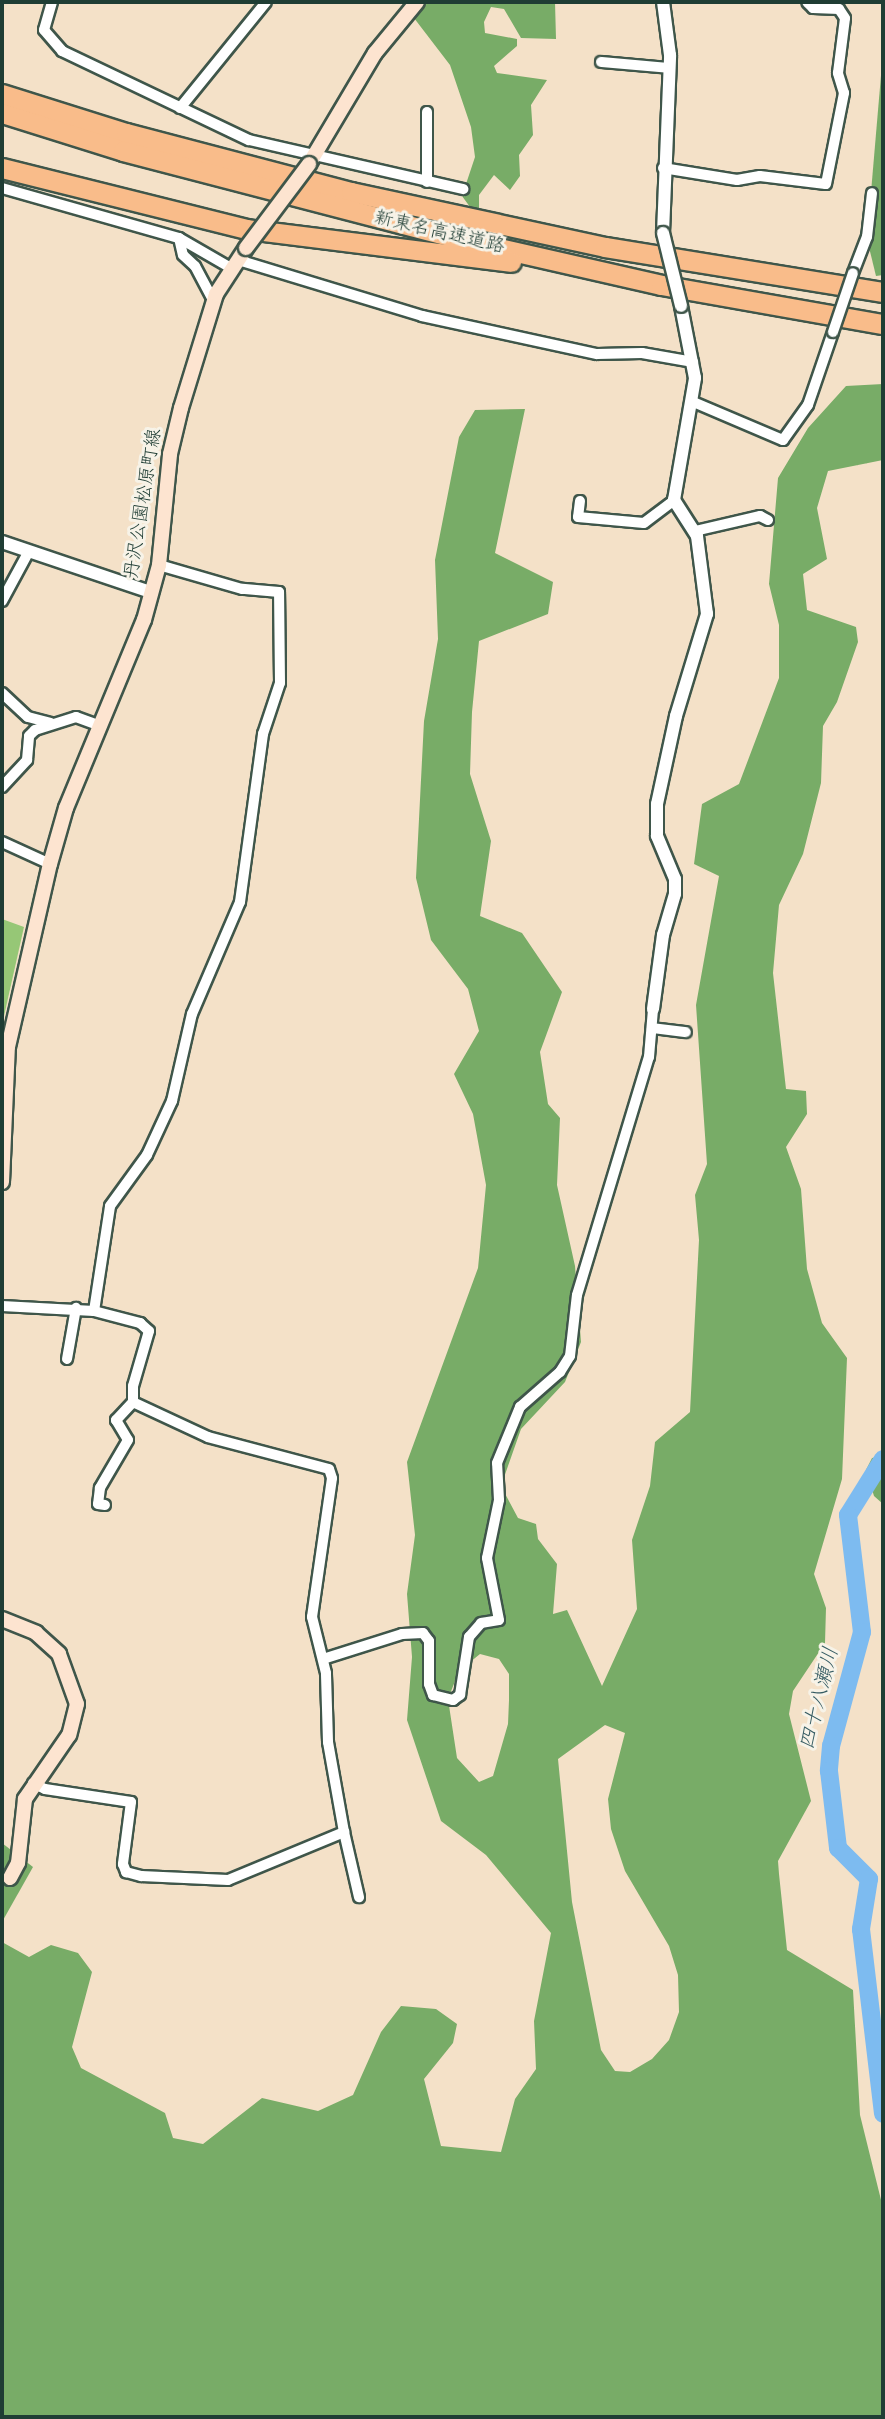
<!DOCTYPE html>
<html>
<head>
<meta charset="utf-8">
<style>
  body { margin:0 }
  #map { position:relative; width:885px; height:2419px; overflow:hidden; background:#f4e1c8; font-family:"Gochi Hand","Klee One",sans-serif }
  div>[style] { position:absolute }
  .green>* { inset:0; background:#96c776 }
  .forest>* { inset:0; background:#78ac67 }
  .river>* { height:18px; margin:-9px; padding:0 9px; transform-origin:9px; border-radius:9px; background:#7dbbf0 }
  .roads { filter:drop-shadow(2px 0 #3f564a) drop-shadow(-2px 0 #3f564a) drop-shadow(0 2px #3f564a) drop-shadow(0 -2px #3f564a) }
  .minor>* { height:10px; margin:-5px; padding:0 5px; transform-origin:5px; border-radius:5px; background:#fff }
  .tertiary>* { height:12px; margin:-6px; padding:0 6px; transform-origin:6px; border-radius:6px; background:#fff }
  .secondary>* { height:14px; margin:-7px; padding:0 7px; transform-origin:7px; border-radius:7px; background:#fde4d0 }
  .motorway>* { height:19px; margin:-9.5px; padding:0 9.5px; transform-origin:9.5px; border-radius:9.5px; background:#f9bc8a }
  .bridges { filter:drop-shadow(2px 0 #3f564a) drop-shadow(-2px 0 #3f564a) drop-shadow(0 2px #3f564a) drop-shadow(0 -2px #3f564a) }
  .minor-bridge>* { height:10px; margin:-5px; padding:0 5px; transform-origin:5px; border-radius:5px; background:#fff }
  .tertiary-bridge>* { height:12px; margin:-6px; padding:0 6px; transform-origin:6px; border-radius:6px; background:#fff }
  .secondary-bridge>* { height:14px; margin:-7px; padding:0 7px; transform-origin:7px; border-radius:7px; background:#fde4d0 }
  span { translate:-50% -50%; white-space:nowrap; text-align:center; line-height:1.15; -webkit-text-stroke:6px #f7f3e8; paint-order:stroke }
  .street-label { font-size:19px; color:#1f3d34 }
  .water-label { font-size:21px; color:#365c63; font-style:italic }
  .frame { position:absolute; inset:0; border:4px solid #1f3d34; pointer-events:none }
</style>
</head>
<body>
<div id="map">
  <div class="green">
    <div style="clip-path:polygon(2px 919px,24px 927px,2px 1025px)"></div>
  </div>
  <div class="forest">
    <div style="clip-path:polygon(428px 2px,555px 2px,556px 39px,521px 38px,504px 9px,491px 7px,484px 22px,485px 33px,517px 39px,517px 46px,494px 66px,497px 73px,547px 80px,531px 105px,533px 135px,519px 155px,520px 176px,510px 190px,494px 175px,479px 195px,479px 209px,470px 207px,462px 196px,475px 157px,471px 127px,450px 65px,414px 18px)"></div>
    <div style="clip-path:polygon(883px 52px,883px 275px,876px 276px,867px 239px)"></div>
    <div style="clip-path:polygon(evenodd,883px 384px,883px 460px,828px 471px,817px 508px,827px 559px,803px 574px,807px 610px,856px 627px,858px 642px,837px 702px,823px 726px,821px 783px,803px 854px,779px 905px,773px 973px,786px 1089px,806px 1091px,807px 1114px,786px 1147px,801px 1189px,807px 1269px,822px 1323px,847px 1358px,842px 1479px,814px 1574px,826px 1608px,825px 1643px,793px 1691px,789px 1714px,811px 1801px,778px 1861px,779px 1874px,787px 1950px,853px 1990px,860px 2115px,883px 2208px,883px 2417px,2px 2417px,2px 1942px,29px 1957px,51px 1945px,78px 1953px,92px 1972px,72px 2047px,81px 2068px,165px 2113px,173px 2138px,203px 2144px,262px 2098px,318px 2111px,353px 2095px,381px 2032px,401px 2006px,436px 2009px,457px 2024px,453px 2043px,424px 2079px,441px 2146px,501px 2152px,515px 2099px,536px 2069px,534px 2021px,551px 1933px,486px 1855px,441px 1821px,407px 1720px,412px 1657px,407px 1594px,415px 1535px,407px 1462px,478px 1268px,486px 1185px,473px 1114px,454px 1074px,479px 1031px,468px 989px,431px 940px,416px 878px,424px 721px,438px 639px,435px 560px,459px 437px,475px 410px,525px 409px,495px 553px,553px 582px,548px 614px,479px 641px,472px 712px,470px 774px,491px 841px,480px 916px,522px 933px,562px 992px,540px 1052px,548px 1104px,560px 1118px,557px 1185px,575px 1266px,581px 1342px,565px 1382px,521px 1429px,501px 1486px,518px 1518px,536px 1524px,538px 1539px,557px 1564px,553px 1614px,567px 1610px,602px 1686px,637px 1609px,632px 1540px,650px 1486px,655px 1442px,690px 1412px,699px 1240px,695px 1195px,707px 1164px,696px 1005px,719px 876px,694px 864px,702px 804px,739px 784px,779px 678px,779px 625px,769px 584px,778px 478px,808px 428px,846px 386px,883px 384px,480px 1654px,499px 1659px,509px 1674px,509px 1700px,508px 1724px,493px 1776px,479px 1782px,457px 1758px,448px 1699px,459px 1671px,480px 1654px,883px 384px,605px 1725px,625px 1733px,608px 1799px,611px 1829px,625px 1871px,669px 1946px,678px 1975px,679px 2012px,669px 2040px,652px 2059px,630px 2072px,615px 2071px,601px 2050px,572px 1902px,558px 1759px,605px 1725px)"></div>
    <div style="clip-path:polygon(883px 1456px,883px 1504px,874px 1496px,866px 1470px,872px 1458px)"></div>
    <div style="clip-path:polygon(2px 1843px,33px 1867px,2px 1922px)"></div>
  </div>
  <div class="river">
    <div style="left:883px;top:1459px;width:66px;rotate:122deg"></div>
    <div style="left:848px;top:1515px;width:118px;rotate:83.2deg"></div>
    <div style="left:862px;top:1632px;width:118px;rotate:105.2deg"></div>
    <div style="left:831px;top:1746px;width:25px;rotate:95deg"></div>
    <div style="left:829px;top:1771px;width:78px;rotate:83.3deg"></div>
    <div style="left:838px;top:1848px;width:44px;rotate:45deg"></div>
    <div style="left:869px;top:1879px;width:51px;rotate:99.1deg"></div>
    <div style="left:861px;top:1929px;width:186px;rotate:83.2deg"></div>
  </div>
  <div class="roads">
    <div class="minor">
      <div style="left:52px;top:2px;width:29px;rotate:106deg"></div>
      <div style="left:44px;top:30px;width:28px;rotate:49deg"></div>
      <div style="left:62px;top:51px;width:207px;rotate:25.5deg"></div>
      <div style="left:249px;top:140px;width:220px;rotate:12.9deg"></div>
      <div style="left:601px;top:62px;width:68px;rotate:5deg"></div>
      <div style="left:180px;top:108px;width:136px;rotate:-50.9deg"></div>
      <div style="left:663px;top:168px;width:75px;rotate:9.2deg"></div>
      <div style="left:737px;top:180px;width:23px;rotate:-10deg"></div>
      <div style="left:760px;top:176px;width:66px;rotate:6.9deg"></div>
      <div style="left:826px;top:184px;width:93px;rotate:-78.8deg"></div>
      <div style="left:844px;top:93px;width:21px;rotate:-107deg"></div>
      <div style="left:838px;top:73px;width:55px;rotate:-82.7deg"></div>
      <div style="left:845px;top:18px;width:11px;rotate:-124deg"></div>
      <div style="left:839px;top:9px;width:26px;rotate:-178deg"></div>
      <div style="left:813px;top:8px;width:8px;rotate:-135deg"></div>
      <div style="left:427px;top:182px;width:70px;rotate:-90deg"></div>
      <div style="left:2px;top:188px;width:184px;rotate:15.8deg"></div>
      <div style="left:179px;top:238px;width:60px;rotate:30deg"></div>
      <div style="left:179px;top:238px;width:17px;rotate:77deg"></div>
      <div style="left:183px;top:255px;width:16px;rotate:43deg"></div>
      <div style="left:195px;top:266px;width:40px;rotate:62deg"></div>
      <div style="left:238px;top:260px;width:192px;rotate:16.9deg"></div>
      <div style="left:422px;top:316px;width:179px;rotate:12.3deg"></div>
      <div style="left:597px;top:354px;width:45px;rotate:-1.3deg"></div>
      <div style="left:642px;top:353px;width:52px;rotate:10deg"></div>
      <div style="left:853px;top:273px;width:39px;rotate:-69deg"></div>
      <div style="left:867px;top:237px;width:44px;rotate:-83.5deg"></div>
      <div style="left:691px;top:401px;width:100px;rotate:23deg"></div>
      <div style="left:783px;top:440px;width:43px;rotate:-54.5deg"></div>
      <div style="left:808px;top:405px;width:77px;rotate:-71.1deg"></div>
      <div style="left:580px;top:501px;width:16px;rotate:97deg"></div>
      <div style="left:578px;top:517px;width:66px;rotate:5.2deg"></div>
      <div style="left:644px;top:523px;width:38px;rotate:-37deg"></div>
      <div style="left:695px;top:531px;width:67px;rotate:-13deg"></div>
      <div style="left:760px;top:516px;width:9px;rotate:27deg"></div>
      <div style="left:2px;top:601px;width:57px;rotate:-61.6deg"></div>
      <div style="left:2px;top:693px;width:35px;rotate:43deg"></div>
      <div style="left:28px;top:717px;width:23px;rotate:15deg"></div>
      <div style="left:2px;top:787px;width:37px;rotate:-47deg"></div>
      <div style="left:27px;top:760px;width:24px;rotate:-85deg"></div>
      <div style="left:29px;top:736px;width:8px;rotate:-45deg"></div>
      <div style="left:35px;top:730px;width:43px;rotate:-17.6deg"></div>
      <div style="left:76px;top:717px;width:27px;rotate:20deg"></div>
      <div style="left:2px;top:842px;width:53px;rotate:24.6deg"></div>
      <div style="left:652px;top:1028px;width:34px;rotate:7deg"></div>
      <div style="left:2px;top:1306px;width:92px;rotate:3.1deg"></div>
      <div style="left:94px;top:1311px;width:48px;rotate:14.6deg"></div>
      <div style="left:140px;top:1323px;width:12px;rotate:42deg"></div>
      <div style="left:149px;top:1331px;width:57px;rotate:106.2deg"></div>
      <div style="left:133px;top:1386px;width:16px;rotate:90deg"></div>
      <div style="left:133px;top:1402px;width:25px;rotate:133deg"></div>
      <div style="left:116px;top:1420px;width:23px;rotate:59deg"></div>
      <div style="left:128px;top:1440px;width:56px;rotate:120.3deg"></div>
      <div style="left:100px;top:1488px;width:16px;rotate:97deg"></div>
      <div style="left:98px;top:1504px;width:7px;rotate:8deg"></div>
      <div style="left:94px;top:1311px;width:106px;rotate:-81.3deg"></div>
      <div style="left:110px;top:1206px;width:63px;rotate:-54deg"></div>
      <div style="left:147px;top:1155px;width:60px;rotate:-65.2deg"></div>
      <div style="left:172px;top:1101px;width:89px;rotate:-77.1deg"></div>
      <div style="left:192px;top:1014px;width:122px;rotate:-66.8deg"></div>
      <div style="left:240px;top:902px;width:170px;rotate:-82.2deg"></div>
      <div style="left:263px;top:734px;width:54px;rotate:-71.6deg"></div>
      <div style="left:280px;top:683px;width:91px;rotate:-90.6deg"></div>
      <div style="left:279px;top:592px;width:37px;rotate:-175deg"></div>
      <div style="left:242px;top:589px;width:86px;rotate:-163.9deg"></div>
      <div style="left:67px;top:1359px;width:52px;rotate:-80deg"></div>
      <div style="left:323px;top:1659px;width:83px;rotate:-17.6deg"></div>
      <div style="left:402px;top:1634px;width:21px;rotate:-3deg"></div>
      <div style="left:423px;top:1633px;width:10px;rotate:53deg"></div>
      <div style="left:429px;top:1641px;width:43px;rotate:90deg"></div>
      <div style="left:429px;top:1684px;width:12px;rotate:70deg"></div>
      <div style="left:433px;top:1695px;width:21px;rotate:14deg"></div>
      <div style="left:453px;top:1700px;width:9px;rotate:-36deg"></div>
      <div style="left:460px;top:1695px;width:59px;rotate:-81.2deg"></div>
      <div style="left:469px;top:1637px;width:18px;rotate:-49deg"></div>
      <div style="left:481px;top:1623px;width:18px;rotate:-9deg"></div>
      <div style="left:499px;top:1620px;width:63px;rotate:-101deg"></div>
      <div style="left:487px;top:1558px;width:59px;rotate:-78.3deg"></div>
      <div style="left:499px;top:1500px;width:37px;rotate:-93deg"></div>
      <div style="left:497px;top:1463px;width:61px;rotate:-67.7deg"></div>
      <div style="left:520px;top:1407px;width:53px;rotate:-41.2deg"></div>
      <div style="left:560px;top:1372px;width:19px;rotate:-58deg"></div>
      <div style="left:570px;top:1356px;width:61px;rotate:-83.5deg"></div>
      <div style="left:577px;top:1295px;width:249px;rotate:-73.2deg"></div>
      <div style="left:649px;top:1057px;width:48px;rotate:-85.2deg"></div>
      <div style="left:33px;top:1783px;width:13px;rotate:27deg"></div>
      <div style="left:45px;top:1789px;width:87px;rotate:8.6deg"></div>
      <div style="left:131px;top:1802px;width:63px;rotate:97.4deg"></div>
      <div style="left:123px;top:1864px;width:9px;rotate:69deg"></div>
      <div style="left:126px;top:1872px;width:16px;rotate:15deg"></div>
      <div style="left:141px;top:1876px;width:87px;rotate:2.6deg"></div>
      <div style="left:228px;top:1880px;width:126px;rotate:-22.5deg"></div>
      <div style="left:344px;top:1832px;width:91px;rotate:-100.1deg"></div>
      <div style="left:328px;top:1742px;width:69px;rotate:-91.7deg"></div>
      <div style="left:326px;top:1673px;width:58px;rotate:-104deg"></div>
      <div style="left:312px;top:1617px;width:140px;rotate:-81.8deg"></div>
      <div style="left:332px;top:1478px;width:9px;rotate:-108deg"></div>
      <div style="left:329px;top:1469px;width:125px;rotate:-165.2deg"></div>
      <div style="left:208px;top:1437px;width:83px;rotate:-155deg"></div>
      <div style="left:344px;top:1832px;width:67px;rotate:77deg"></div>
    </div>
    <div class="tertiary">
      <div style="left:663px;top:233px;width:178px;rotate:-87.7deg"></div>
      <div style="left:670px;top:55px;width:53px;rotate:-97.5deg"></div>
      <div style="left:2px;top:542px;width:157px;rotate:18.6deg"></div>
      <div style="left:653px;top:1009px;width:75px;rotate:-82.3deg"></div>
      <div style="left:663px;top:935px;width:43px;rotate:-73.7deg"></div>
      <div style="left:675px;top:894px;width:15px;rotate:-90deg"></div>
      <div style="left:675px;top:879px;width:47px;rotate:-112.7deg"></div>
      <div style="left:657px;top:836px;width:32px;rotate:-90deg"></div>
      <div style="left:657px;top:804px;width:90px;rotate:-77.8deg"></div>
      <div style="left:676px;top:716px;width:107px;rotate:-73.1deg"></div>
      <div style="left:707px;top:614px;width:79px;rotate:-97.3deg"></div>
      <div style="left:697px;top:536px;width:43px;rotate:-122.6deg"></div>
      <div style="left:674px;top:500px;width:124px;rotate:-80.2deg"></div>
      <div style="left:695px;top:378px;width:73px;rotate:-101deg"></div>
    </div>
    <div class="secondary">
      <div style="left:309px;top:164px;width:129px;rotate:-59.3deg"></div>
      <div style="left:375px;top:53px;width:66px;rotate:-50.5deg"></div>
      <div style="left:2px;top:1182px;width:135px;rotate:-87.5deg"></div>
      <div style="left:8px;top:1047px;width:188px;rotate:-77.1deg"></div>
      <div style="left:50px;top:864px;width:58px;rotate:-74.1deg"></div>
      <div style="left:66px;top:808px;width:204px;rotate:-67.5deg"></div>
      <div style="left:144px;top:620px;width:57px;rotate:-74.7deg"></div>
      <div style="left:159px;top:565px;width:112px;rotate:-84.3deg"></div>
      <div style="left:170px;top:454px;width:47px;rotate:-76.6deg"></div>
      <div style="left:181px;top:408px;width:119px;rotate:-72.9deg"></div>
      <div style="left:216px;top:294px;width:55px;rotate:-56.9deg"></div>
      <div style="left:2px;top:1619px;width:37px;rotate:22deg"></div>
      <div style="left:36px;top:1633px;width:31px;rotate:42deg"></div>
      <div style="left:59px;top:1654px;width:53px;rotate:70.2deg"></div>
      <div style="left:77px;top:1704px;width:32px;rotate:104deg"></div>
      <div style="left:69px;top:1735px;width:78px;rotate:124.5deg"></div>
      <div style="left:25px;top:1799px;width:64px;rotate:96.2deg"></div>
      <div style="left:18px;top:1863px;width:17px;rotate:118deg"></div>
    </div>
    <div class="motorway">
      <div style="left:2px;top:94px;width:130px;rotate:17.5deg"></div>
      <div style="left:126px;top:133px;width:233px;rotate:14.7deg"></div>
      <div style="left:351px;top:192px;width:260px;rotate:12.2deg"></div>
      <div style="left:605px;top:247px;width:282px;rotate:9.2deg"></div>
      <div style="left:2px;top:113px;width:127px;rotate:17.4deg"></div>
      <div style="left:123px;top:151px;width:357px;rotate:14.6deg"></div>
      <div style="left:468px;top:241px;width:198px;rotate:12.8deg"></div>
      <div style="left:661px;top:285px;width:225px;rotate:10deg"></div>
      <div style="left:2px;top:168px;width:252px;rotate:14deg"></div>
      <div style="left:247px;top:229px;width:266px;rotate:7.1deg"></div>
    </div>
  </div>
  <div class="bridges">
    <div class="minor-bridge">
      <div style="left:833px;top:332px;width:62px;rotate:-71.3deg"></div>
    </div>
    <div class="tertiary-bridge">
      <div style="left:663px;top:233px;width:75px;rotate:76.1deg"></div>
    </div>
    <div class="secondary-bridge">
      <div style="left:246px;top:248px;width:105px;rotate:-53.1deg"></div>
    </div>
  </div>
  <div class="street-label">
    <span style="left:439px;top:234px;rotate:13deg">新東名高速道路</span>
    <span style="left:145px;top:504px;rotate:-81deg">丹沢公園松原町線</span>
  </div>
  <div class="water-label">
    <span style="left:822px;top:1699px;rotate:-76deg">四十八瀬川</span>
  </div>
  <div class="frame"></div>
</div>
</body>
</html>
